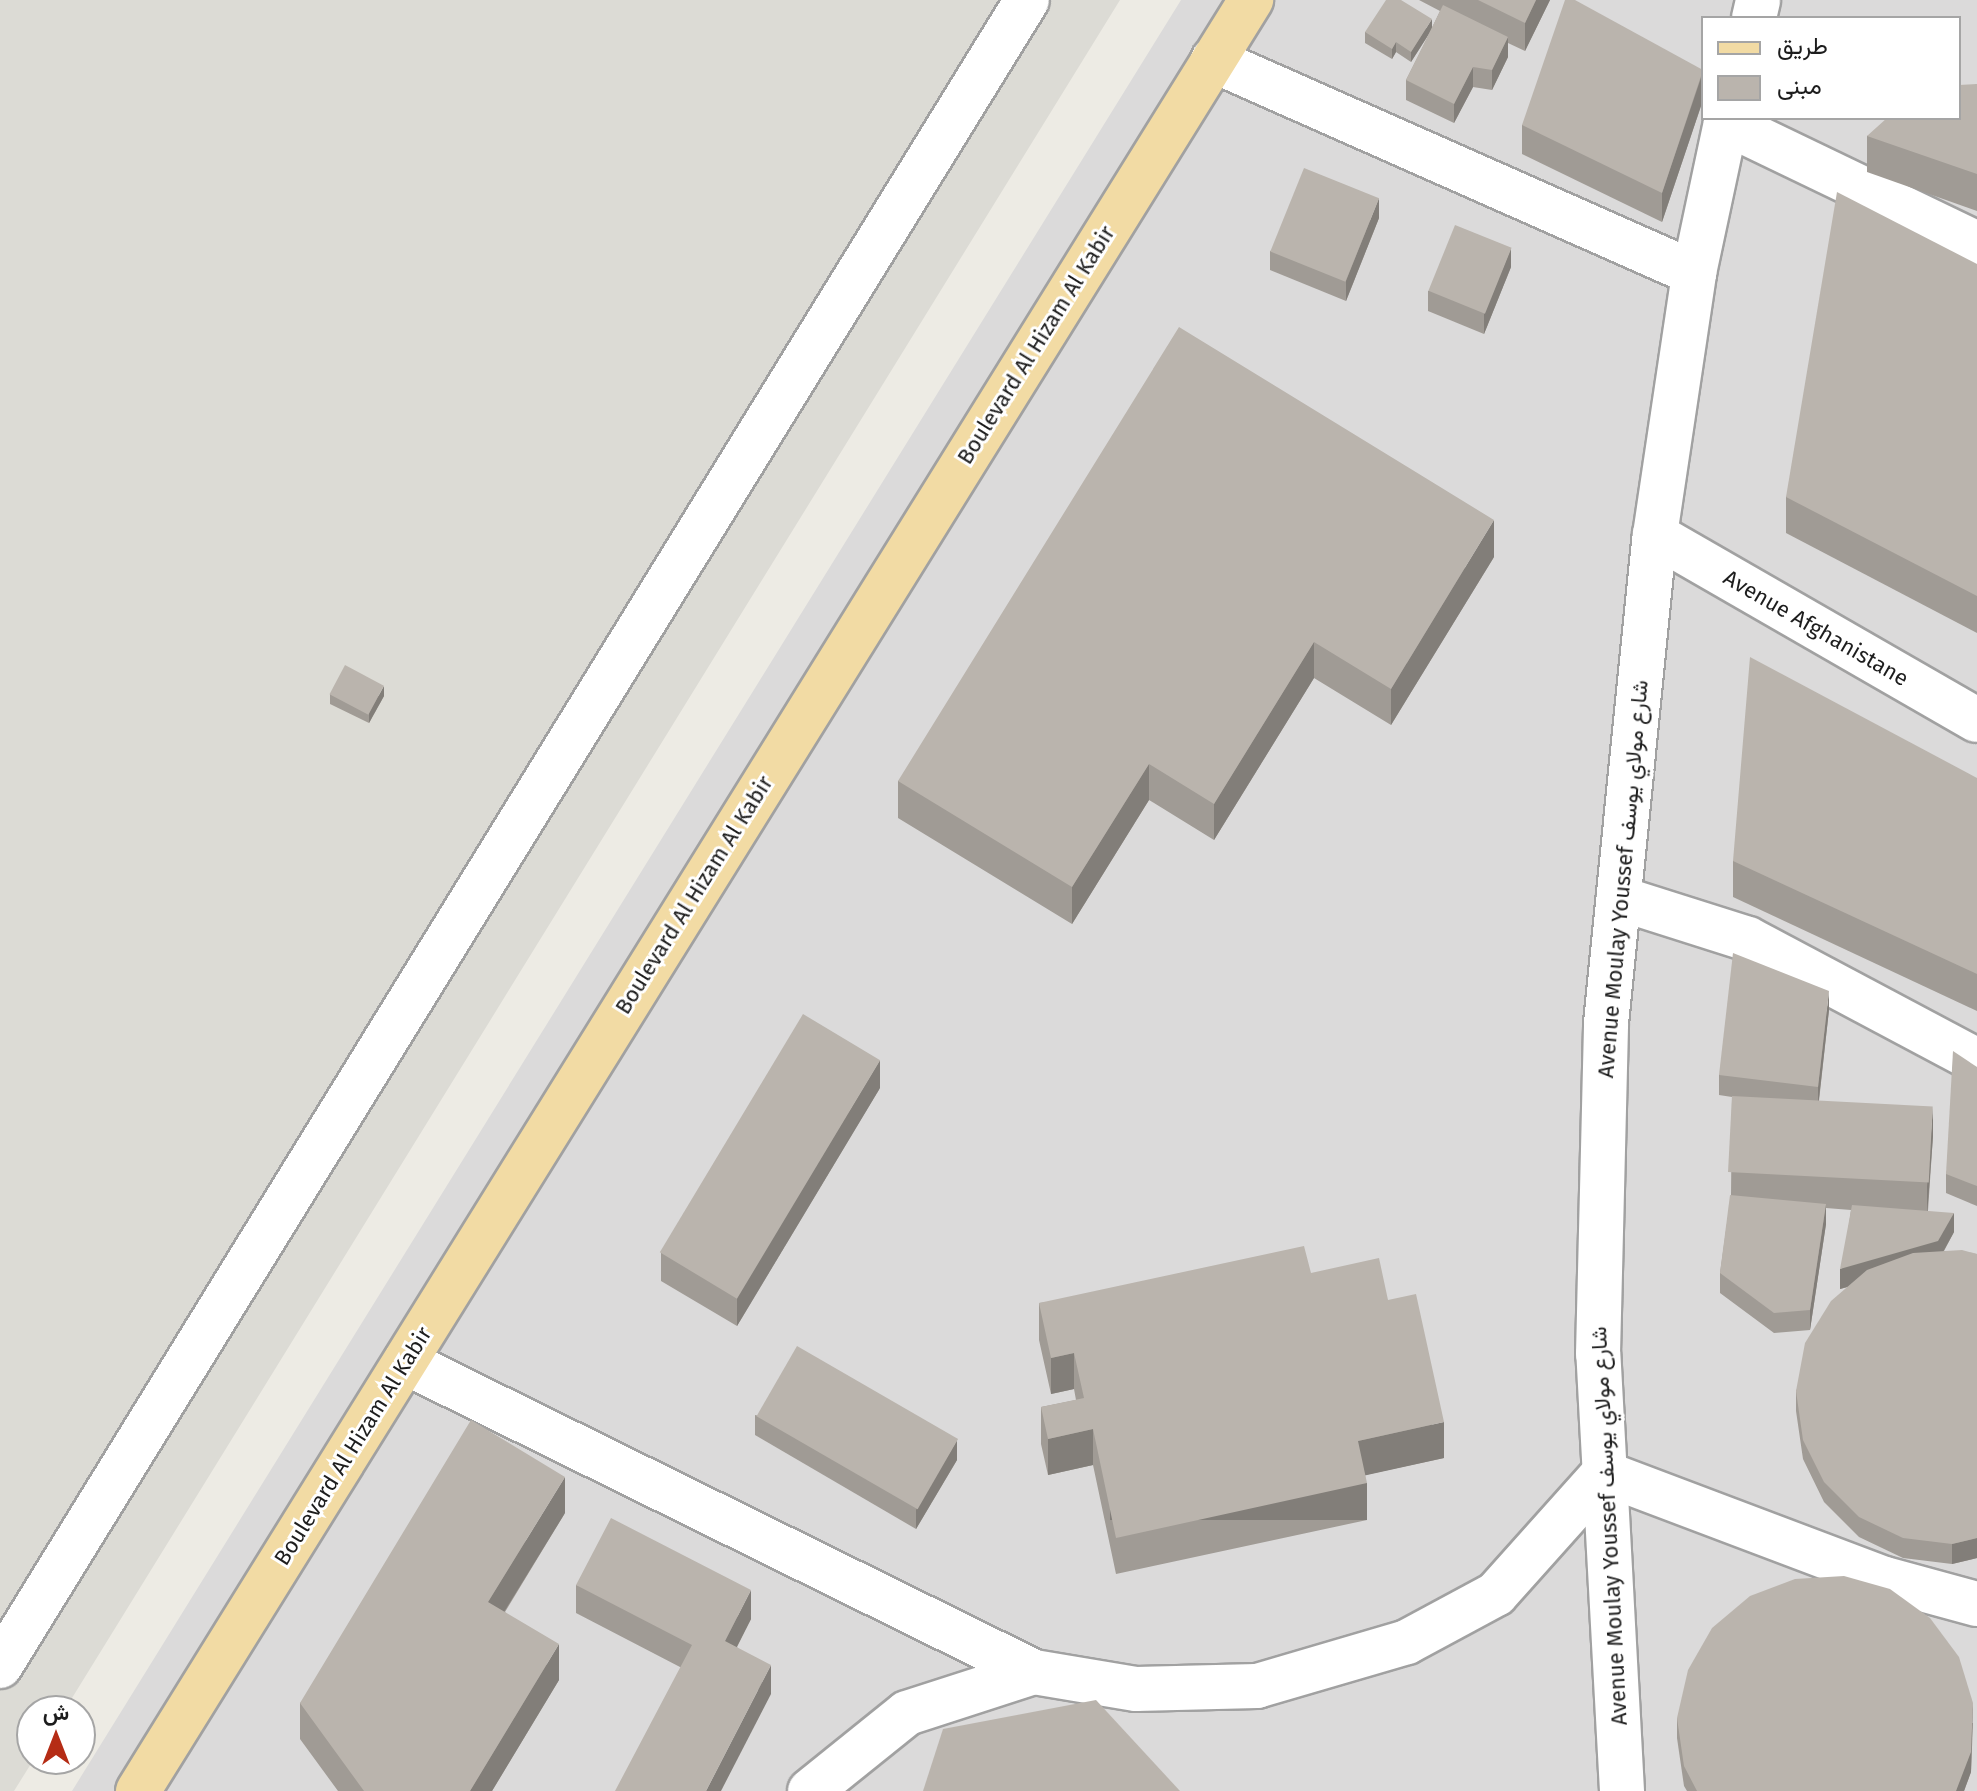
<!DOCTYPE html>
<html>
<head>
<meta charset="utf-8">
<style>
  body { margin:0 }
  #map { position:relative; width:1977px; height:1791px; overflow:hidden; background:#edebe4; font-family:"Fira Sans",Vazirmatn,sans-serif }
  div>[style] { position:absolute }
  .residential>* { inset:0; background:#dbdada }
  .airport>* { inset:0; background:#dcdbd5 }
  .roads { filter:drop-shadow(2px 0 #a1a1a1) drop-shadow(-2px 0 #a1a1a1) drop-shadow(0 2px #a1a1a1) drop-shadow(0 -2px #a1a1a1) }
  .minor>* { height:44px; margin:-22px; padding:0 22px; transform-origin:22px; border-radius:22px; background:#fff }
  .major>* { height:44px; margin:-22px; padding:0 22px; transform-origin:22px; border-radius:22px; background:#f2dba4 }
  .wall>* { inset:0; background:#a09b95 }
  .shaded-wall>* { inset:0; background:#827e79; transform-origin:0 0 }
  .building>* { inset:0; background:#bab4ad; transform-origin:0 0 }
  span { translate:-50% -50%; white-space:nowrap; text-align:center; line-height:1.15; -webkit-text-stroke:6px #fff; paint-order:stroke }
  .street-label { font-size:22px; color:#1d1d1d }
  .legend { position:absolute; left:1701px; top:16px; width:260px; height:104px; box-sizing:border-box; background:#fff; border:2px solid #a5a5a5; margin:0; padding:10px 14px; list-style:none; font-size:24px; color:#1d1d1d }
  .legend li { display:flex; align-items:center; gap:16px; height:40px }
  .legend b { width:40px; border:2px solid #a5a5a5 }
  .north { position:absolute; left:16px; top:1695px; width:80px; height:80px; box-sizing:border-box; background:#fff; border:2px solid #a5a5a5; border-radius:50%; rotate:0deg; font-size:22px; font-weight:700; line-height:32px; text-align:center; color:#1d1d1d }
  .north::after { content:''; display:block; margin:auto; width:28px; height:36px; background:#b52c15; clip-path:polygon(50% 0,100% 100%,50% 72%,0 100%) }
</style>
</head>
<body>
<div id="map">
  <div class="residential">
    <div style="clip-path:polygon(evenodd,1181px 0,1977px 0,1977px 1791px,72px 1791px,1181px 0,1703px 18px,1959px 18px,1959px 118px,1703px 118px,1703px 18px)"></div>
  </div>
  <div class="airport">
    <div style="clip-path:polygon(0 0,1120px 0,64px 1711px,32px 1711px,34px 1759px,14px 1791px,0 1791px)"></div>
  </div>
  <div class="roads">
    <div class="minor">
      <div style="left:1754px;top:18px;width:18px;rotate:-77deg"></div>
      <div style="left:1213px;top:60px;width:526px;rotate:23.89deg"></div>
      <div style="left:1726px;top:123px;width:279px;rotate:25.7deg"></div>
      <div style="left:1655px;top:535px;width:371px;rotate:29.9deg"></div>
      <div style="left:1619px;top:898px;width:135px;rotate:17.6deg"></div>
      <div style="left:1748px;top:939px;width:259px;rotate:28deg"></div>
      <div style="left:405px;top:1362px;width:701px;rotate:26.24deg"></div>
      <div style="left:1034px;top:1672px;width:103px;rotate:9.5deg"></div>
      <div style="left:1136px;top:1689px;width:121px;rotate:-1.4deg"></div>
      <div style="left:1257px;top:1686px;width:156px;rotate:-16.3deg"></div>
      <div style="left:1407px;top:1642px;width:101px;rotate:-28.3deg"></div>
      <div style="left:1496px;top:1594px;width:162px;rotate:-48.2deg"></div>
      <div style="left:1604px;top:1473px;width:300px;rotate:20.7deg"></div>
      <div style="left:1885px;top:1579px;width:95px;rotate:15.2deg"></div>
      <div style="left:0;top:1666px;width:1957px;rotate:-58.35deg"></div>
      <div style="left:810px;top:1791px;width:124px;rotate:-38.8deg"></div>
      <div style="left:907px;top:1713px;width:133px;rotate:-17.9deg"></div>
      <div style="left:1622px;top:1791px;width:438px;rotate:-93.1deg"></div>
      <div style="left:1598px;top:1354px;width:331px;rotate:-88.6deg"></div>
      <div style="left:1606px;top:1023px;width:490px;rotate:-84.3deg"></div>
      <div style="left:1655px;top:535px;width:265px;rotate:-81.5deg"></div>
      <div style="left:1694px;top:273px;width:158px;rotate:-78deg"></div>
    </div>
    <div class="major">
      <div style="left:138px;top:1791px;width:2109px;rotate:-58.14deg"></div>
    </div>
  </div>
  <div class="wall">
    <div style="clip-path:polygon(1419px 0,1550px 0,1525px 51px,1508px 43px,1508px 57px,1492px 90px,1473px 87px,1454px 123px,1406px 100px,1406px 80px,1431px 31px,1411px 62px,1396px 52px,1392px 59px,1365px 43px,1365px 32px,1432px 28px,1440px 11px)"></div>
    <div style="clip-path:polygon(1703px 70px,1703px 100px,1662px 222px,1522px 154px,1522px 125px)"></div>
    <div style="clip-path:polygon(1977px 84px,1977px 211px,1867px 172px,1867px 136px)"></div>
    <div style="clip-path:polygon(1379px 218px,1346px 301px,1270px 270px,1270px 251px)"></div>
    <div style="clip-path:polygon(1977px 264px,1977px 633px,1786px 533px,1786px 497px)"></div>
    <div style="clip-path:polygon(1511px 267px,1484px 334px,1428px 311px,1428px 291px)"></div>
    <div style="clip-path:polygon(1494px 557px,1391px 725px,1314px 678px,1214px 840px,1149px 800px,1072px 924px,898px 818px,898px 781px)"></div>
    <div style="clip-path:polygon(330px 694px,384px 696px,369px 723px,330px 704px)"></div>
    <div style="clip-path:polygon(1977px 778px,1977px 1011px,1733px 897px,1733px 861px)"></div>
    <div style="clip-path:polygon(1829px 1010px,1819px 1101px,1933px 1136px,1928px 1211px,1954px 1232px,1944px 1251px,1977px 1254px,1977px 1558px,1952px 1564px,1903px 1558px,1859px 1537px,1824px 1502px,1803px 1459px,1796px 1411px,1796px 1391px,1848px 1287px,1840px 1289px,1851px 1210px,1826px 1208px,1826px 1224px,1810px 1330px,1774px 1333px,1720px 1293px,1720px 1273px,1731px 1195px,1732px 1097px,1719px 1095px,1719px 1075px)"></div>
    <div style="clip-path:polygon(1977px 1067px,1977px 1206px,1946px 1193px,1946px 1174px)"></div>
    <div style="clip-path:polygon(880px 1088px,737px 1326px,661px 1281px,661px 1253px)"></div>
    <div style="clip-path:polygon(1311px 1273px,1388px 1300px,1444px 1458px,1365px 1475px,1367px 1520px,1116px 1574px,1093px 1465px,1048px 1475px,1041px 1444px,1041px 1407px,1076px 1400px,1074px 1389px,1051px 1394px,1039px 1340px,1039px 1303px)"></div>
    <div style="clip-path:polygon(755px 1415px,957px 1460px,916px 1529px,755px 1435px)"></div>
    <div style="clip-path:polygon(565px 1513px,505px 1612px,559px 1680px,492px 1791px,338px 1791px,300px 1739px,300px 1703px)"></div>
    <div style="clip-path:polygon(576px 1585px,751px 1619px,737px 1647px,771px 1694px,680px 1667px,576px 1613px)"></div>
    <div style="clip-path:polygon(1677px 1718px,1973px 1723px,1971px 1772px,1964px 1791px,1687px 1791px,1684px 1786px,1677px 1738px)"></div>
  </div>
  <div class="shaded-wall">
    <div style="clip-path:polygon(1536px 0,1550px 0,1525px 51px,1525px 23px)"></div>
    <div style="clip-path:polygon(1432px 19px,1432px 29px,1411px 62px,1411px 52px)"></div>
    <div style="clip-path:polygon(1508px 37px,1508px 57px,1492px 90px,1492px 70px)"></div>
    <div style="clip-path:polygon(1396px 42px,1396px 52px,1392px 59px,1392px 49px)"></div>
    <div style="clip-path:polygon(1473px 67px,1473px 87px,1454px 123px,1454px 104px)"></div>
    <div style="clip-path:polygon(1703px 72px,1703px 100px,1662px 222px,1662px 193px)"></div>
    <div style="clip-path:polygon(1379px 198px,1379px 218px,1346px 301px,1346px 281px)"></div>
    <div style="clip-path:polygon(1511px 248px,1511px 267px,1484px 334px,1484px 314px)"></div>
    <div style="clip-path:polygon(1494px 520px,1494px 557px,1391px 725px,1391px 689px)"></div>
    <div style="clip-path:polygon(1314px 642px,1314px 678px,1214px 840px,1214px 804px)"></div>
    <div style="clip-path:polygon(384px 686px,384px 696px,369px 723px,369px 713px)"></div>
    <div style="clip-path:polygon(1149px 764px,1149px 800px,1072px 924px,1072px 887px)"></div>
    <div style="clip-path:polygon(1829px 991px,1829px 1010px,1818px 1107px,1818px 1087px)"></div>
    <div style="clip-path:polygon(880px 1060px,880px 1088px,737px 1326px,737px 1297px)"></div>
    <div style="clip-path:polygon(1933px 1107px,1933px 1136px,1927px 1216px,1927px 1187px)"></div>
    <div style="clip-path:polygon(1826px 1204px,1826px 1224px,1810px 1330px,1810px 1310px)"></div>
    <div style="clip-path:polygon(1954px 1213px,1954px 1232px,1938px 1261px,1840px 1289px,1840px 1269px)"></div>
    <div style="clip-path:polygon(1074px 1353px,1074px 1389px,1051px 1394px,1051px 1358px)"></div>
    <div style="clip-path:polygon(1444px 1422px,1444px 1458px,1358px 1477px,1358px 1441px)"></div>
    <div style="clip-path:polygon(1093px 1429px,1093px 1465px,1048px 1475px,1048px 1439px)"></div>
    <div style="clip-path:polygon(957px 1440px,957px 1460px,916px 1529px,916px 1510px)"></div>
    <div style="clip-path:polygon(565px 1477px,565px 1513px,488px 1638px,488px 1602px)"></div>
    <div style="left:1367px;top:1483px;width:37px;height:257px;rotate:90deg"></div>
    <div style="clip-path:polygon(1977px 1538px,1977px 1558px,1952px 1564px,1952px 1544px)"></div>
    <div style="clip-path:polygon(751px 1590px,751px 1619px,725px 1670px,725px 1641px)"></div>
    <div style="clip-path:polygon(559px 1644px,559px 1680px,492px 1791px,470px 1791px)"></div>
    <div style="clip-path:polygon(771px 1665px,771px 1694px,721px 1791px,706px 1791px)"></div>
    <div style="clip-path:polygon(1973px 1703px,1971px 1772px,1964px 1791px,1956px 1791px)"></div>
  </div>
  <div class="building">
    <div style="clip-path:polygon(1386px 0,1401px 0,1432px 19px,1411px 52px,1396px 42px,1392px 49px,1365px 32px)"></div>
    <div style="clip-path:polygon(1478px 0,1536px 0,1525px 23px)"></div>
    <div style="clip-path:polygon(1565px 0,1575px 0,1703px 70px,1662px 193px,1522px 125px)"></div>
    <div style="clip-path:polygon(1443px 5px,1508px 37px,1492px 70px,1473px 67px,1454px 104px,1406px 80px)"></div>
    <div style="clip-path:polygon(1977px 84px,1977px 174px,1867px 136px,1887px 118px,1959px 118px,1959px 85px)"></div>
    <div style="left:1304px;top:168px;width:81px;height:90px;rotate:22deg"></div>
    <div style="clip-path:polygon(1837px 192px,1977px 264px,1977px 596px,1786px 497px)"></div>
    <div style="left:1455px;top:225px;width:61px;height:71px;rotate:22deg"></div>
    <div style="clip-path:polygon(1179px 327px,1494px 520px,1391px 689px,1314px 642px,1214px 804px,1149px 764px,1072px 887px,898px 781px)"></div>
    <div style="clip-path:polygon(1750px 657px,1977px 778px,1977px 974px,1733px 861px)"></div>
    <div style="left:345px;top:665px;width:44px;height:33px;rotate:28deg"></div>
    <div style="clip-path:polygon(1733px 953px,1829px 991px,1818px 1087px,1719px 1075px)"></div>
    <div style="left:803px;top:1014px;width:90px;height:278px;rotate:31deg"></div>
    <div style="clip-path:polygon(1953px 1051px,1977px 1067px,1977px 1186px,1946px 1174px)"></div>
    <div style="left:1732px;top:1096px;width:201px;height:76px;rotate:3deg"></div>
    <div style="clip-path:polygon(1730px 1195px,1826px 1204px,1810px 1310px,1774px 1313px,1720px 1273px)"></div>
    <div style="clip-path:polygon(1852px 1205px,1954px 1213px,1938px 1241px,1840px 1269px)"></div>
    <div style="clip-path:polygon(1304px 1246px,1311px 1273px,1379px 1258px,1388px 1300px,1416px 1294px,1444px 1422px,1358px 1441px,1367px 1483px,1116px 1538px,1093px 1429px,1048px 1439px,1041px 1407px,1084px 1398px,1074px 1353px,1051px 1358px,1039px 1303px)"></div>
    <div style="clip-path:polygon(1962px 1250px,1977px 1254px,1977px 1538px,1952px 1544px,1903px 1538px,1859px 1517px,1824px 1482px,1803px 1440px,1796px 1391px,1805px 1343px,1831px 1301px,1867px 1270px,1913px 1253px)"></div>
    <div style="left:797px;top:1346px;width:186px;height:81px;rotate:30deg"></div>
    <div style="clip-path:polygon(471px 1420px,565px 1477px,488px 1602px,559px 1644px,470px 1791px,364px 1791px,300px 1703px)"></div>
    <div style="clip-path:polygon(611px 1518px,751px 1590px,725px 1641px,771px 1665px,706px 1791px,615px 1791px,692px 1645px,576px 1585px)"></div>
    <div style="clip-path:polygon(1844px 1576px,1890px 1589px,1930px 1618px,1959px 1657px,1973px 1703px,1971px 1752px,1956px 1791px,1697px 1791px,1684px 1766px,1677px 1718px,1688px 1670px,1712px 1628px,1750px 1596px,1795px 1579px)"></div>
    <div style="clip-path:polygon(1096px 1700px,1180px 1791px,923px 1791px,943px 1729px)"></div>
  </div>
  <div class="street-label">
    <span style="left:1036px;top:345px;rotate:-58deg">Boulevard Al Hizam Al Kabir</span>
    <span style="left:1816px;top:628px;rotate:30deg">Avenue Afghanistane</span>
    <span style="left:1623px;top:879px;rotate:-85deg">Avenue Moulay Youssef شارع مولاي يوسف</span>
    <span style="left:694px;top:895px;rotate:-58deg">Boulevard Al Hizam Al Kabir</span>
    <span style="left:353px;top:1446px;rotate:-58deg">Boulevard Al Hizam Al Kabir</span>
    <span style="left:1609px;top:1526px;rotate:-93deg">Avenue Moulay Youssef شارع مولاي يوسف</span>
  </div>
  <ul class="legend">
  <li><b style="height:10px;background:#f2dba4"></b>طريق</li>
  <li><b style="height:22px;background:#bab4ad"></b>مبنى</li>
  </ul>
  <div class="north">ش</div>
</div>
</body>
</html>
